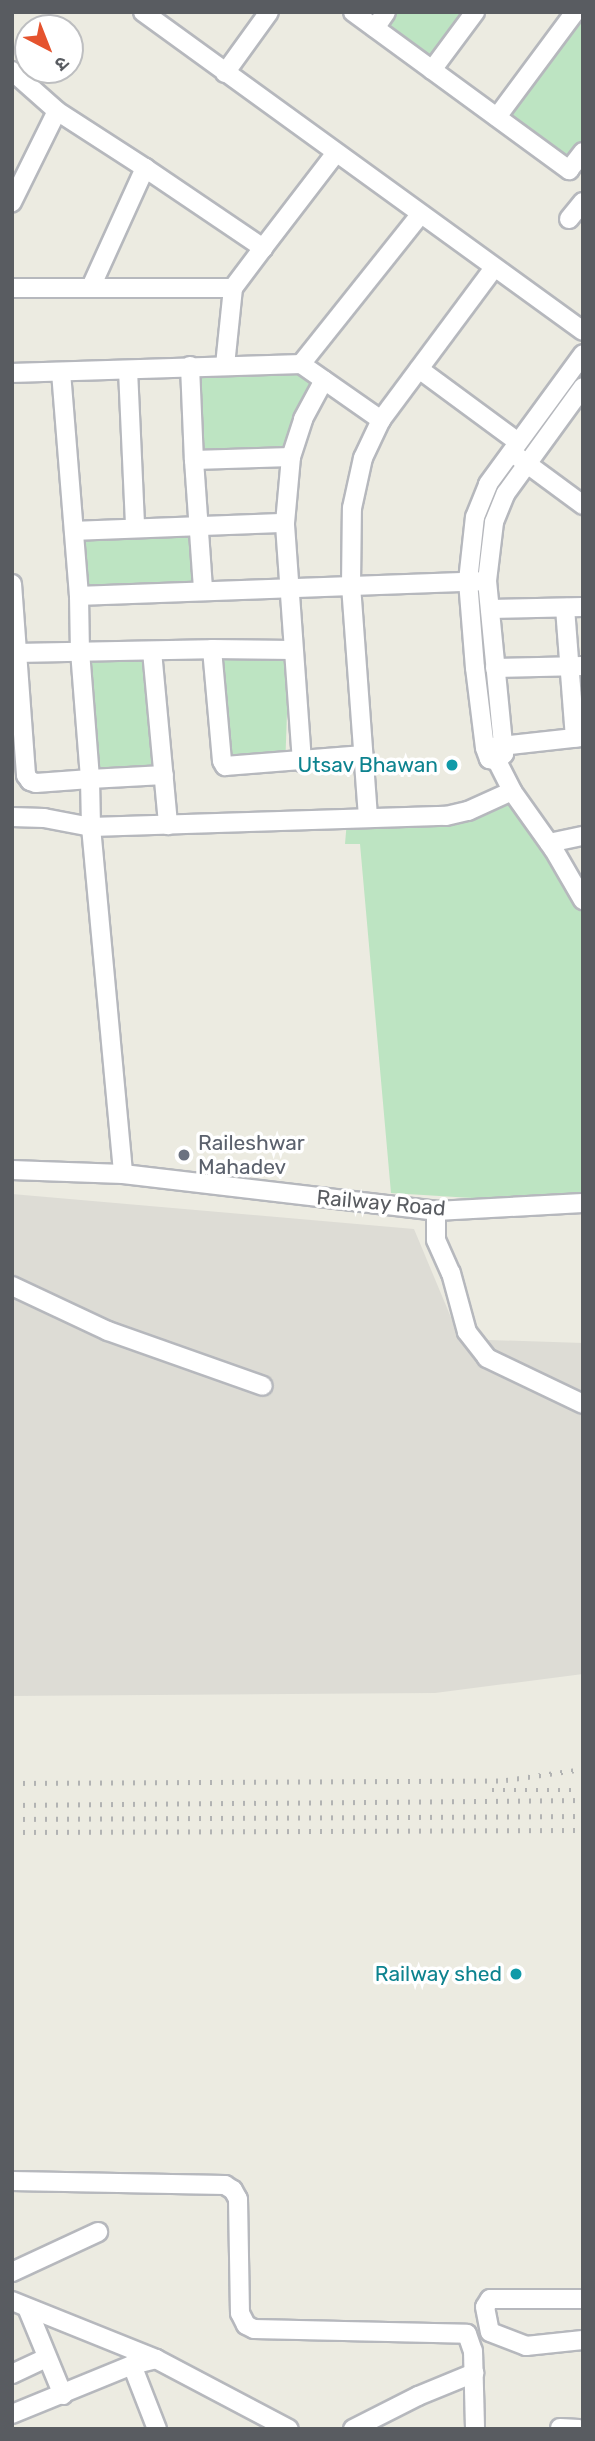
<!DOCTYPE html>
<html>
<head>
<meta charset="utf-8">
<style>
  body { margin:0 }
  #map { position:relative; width:595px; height:2441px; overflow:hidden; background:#ecebe1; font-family:Rubik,"Noto Sans Devanagari",sans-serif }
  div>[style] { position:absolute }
  .industrial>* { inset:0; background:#dddcd5 }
  .green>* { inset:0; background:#bde4c2; transform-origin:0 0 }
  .roads { filter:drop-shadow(2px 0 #b6b8bd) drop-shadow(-2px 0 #b6b8bd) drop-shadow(0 2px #b6b8bd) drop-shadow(0 -2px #b6b8bd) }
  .minor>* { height:18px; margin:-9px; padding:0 9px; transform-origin:9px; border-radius:9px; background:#fff }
  .rail>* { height:4.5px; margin-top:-2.25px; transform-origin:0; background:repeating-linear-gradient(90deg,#b2b3b3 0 2px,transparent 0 11px) }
  .dots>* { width:19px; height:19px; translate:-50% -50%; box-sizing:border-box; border:4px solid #fff; border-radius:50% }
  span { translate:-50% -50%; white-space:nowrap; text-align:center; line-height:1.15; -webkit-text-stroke:7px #fff; paint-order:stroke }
  .culture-label { font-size:21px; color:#0d838f }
  .right { translate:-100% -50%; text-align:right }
  .worship-label { font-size:21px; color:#5b616d }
  .left { translate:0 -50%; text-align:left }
  .street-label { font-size:21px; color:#595c61 }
  .frame { position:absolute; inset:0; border:14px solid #595c61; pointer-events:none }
  .north { position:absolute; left:14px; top:14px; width:70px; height:70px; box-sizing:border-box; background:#fff; border:2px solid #bdbec0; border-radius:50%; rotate:138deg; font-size:19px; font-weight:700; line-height:28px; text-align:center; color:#595c61 }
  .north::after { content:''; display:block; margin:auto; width:24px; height:32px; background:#e5532e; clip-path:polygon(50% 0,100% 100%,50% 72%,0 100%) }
</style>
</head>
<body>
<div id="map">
  <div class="industrial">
    <div style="clip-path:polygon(12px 1194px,414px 1229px,460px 1339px,583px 1343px,583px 1674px,435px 1693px,12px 1696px)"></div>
  </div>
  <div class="green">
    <div style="clip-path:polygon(395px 12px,468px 12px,432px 60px,385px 25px)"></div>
    <div style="clip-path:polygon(583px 13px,583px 143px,570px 160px,508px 112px)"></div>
    <div style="clip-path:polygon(301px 368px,316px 379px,288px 453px,197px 456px,193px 370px)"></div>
    <div style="left:193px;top:529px;width:53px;height:112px;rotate:87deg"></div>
    <div style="left:217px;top:654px;width:72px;height:107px;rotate:2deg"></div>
    <div style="left:148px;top:656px;width:117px;height:60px;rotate:84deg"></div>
    <div style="clip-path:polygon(512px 794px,583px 909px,583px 1195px,488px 1199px,391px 1193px,360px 844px,345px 844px,347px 820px,415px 820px)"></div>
  </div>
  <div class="roads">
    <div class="minor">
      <div style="left:143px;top:12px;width:543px;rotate:35.94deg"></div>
      <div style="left:353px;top:12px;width:268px;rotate:36.2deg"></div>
      <div style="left:569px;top:170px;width:23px;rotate:-52deg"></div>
      <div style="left:375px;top:28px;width:19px;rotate:-55deg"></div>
      <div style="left:432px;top:70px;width:72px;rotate:-53.4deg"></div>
      <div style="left:12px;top:71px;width:60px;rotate:41.6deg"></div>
      <div style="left:57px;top:111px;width:102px;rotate:116.3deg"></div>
      <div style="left:225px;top:73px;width:75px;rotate:-54.2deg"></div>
      <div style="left:57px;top:111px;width:105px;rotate:32.9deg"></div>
      <div style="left:497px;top:117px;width:131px;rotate:-53.4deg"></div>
      <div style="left:569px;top:219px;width:22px;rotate:-51deg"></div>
      <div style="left:263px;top:248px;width:120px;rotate:-52.5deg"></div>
      <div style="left:91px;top:287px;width:131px;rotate:-65.6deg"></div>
      <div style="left:145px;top:168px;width:143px;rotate:34.1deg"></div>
      <div style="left:263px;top:248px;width:50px;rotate:126.9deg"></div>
      <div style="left:233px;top:288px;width:78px;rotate:95.9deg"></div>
      <div style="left:12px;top:288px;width:221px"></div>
      <div style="left:301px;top:364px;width:98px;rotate:35deg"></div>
      <div style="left:190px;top:366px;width:94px;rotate:87.6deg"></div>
      <div style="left:194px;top:460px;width:97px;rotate:-1.8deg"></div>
      <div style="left:419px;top:369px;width:123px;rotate:36.4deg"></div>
      <div style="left:128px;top:370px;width:156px;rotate:87.4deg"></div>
      <div style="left:61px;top:372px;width:225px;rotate:85.4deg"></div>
      <div style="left:79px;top:596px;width:408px;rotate:-2.1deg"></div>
      <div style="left:12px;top:373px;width:289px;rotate:-1.8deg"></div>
      <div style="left:301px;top:364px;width:191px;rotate:-51.4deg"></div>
      <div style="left:518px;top:457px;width:81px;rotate:36.4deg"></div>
      <div style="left:194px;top:460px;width:130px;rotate:86deg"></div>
      <div style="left:74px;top:531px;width:211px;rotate:-2.2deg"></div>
      <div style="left:12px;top:584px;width:192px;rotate:85.8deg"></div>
      <div style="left:26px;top:775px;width:7px;rotate:56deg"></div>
      <div style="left:30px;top:781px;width:6px;rotate:18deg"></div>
      <div style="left:36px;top:783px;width:54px;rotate:-4.2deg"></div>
      <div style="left:90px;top:779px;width:48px;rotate:88.8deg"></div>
      <div style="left:91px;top:827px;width:348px;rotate:84.7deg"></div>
      <div style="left:79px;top:596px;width:55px;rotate:89deg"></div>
      <div style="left:80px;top:651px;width:128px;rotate:85.5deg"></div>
      <div style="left:90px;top:779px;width:74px;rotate:-3.1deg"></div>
      <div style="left:565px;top:608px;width:130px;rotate:85.6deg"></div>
      <div style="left:490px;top:609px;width:93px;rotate:-1.2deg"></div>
      <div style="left:293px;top:650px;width:81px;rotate:-179.3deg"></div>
      <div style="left:212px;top:649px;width:112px;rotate:84.9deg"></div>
      <div style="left:222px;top:761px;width:6px;rotate:59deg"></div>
      <div style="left:225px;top:766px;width:139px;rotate:-4.5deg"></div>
      <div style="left:152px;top:651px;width:175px;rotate:84.7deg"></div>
      <div style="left:12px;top:653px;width:200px;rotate:-1.1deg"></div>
      <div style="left:495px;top:668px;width:88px;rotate:-1.3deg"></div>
      <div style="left:492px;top:747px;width:92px;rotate:-6.3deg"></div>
      <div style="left:497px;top:761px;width:8px;rotate:-166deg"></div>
      <div style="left:489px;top:759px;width:12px;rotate:-110deg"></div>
      <div style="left:485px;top:748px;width:81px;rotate:-97.1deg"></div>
      <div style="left:475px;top:668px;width:87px;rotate:-94.6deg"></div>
      <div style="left:468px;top:581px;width:64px;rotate:-83.8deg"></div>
      <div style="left:475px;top:517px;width:35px;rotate:-68deg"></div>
      <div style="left:488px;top:484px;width:161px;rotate:-53.8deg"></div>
      <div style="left:497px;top:761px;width:10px;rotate:-45deg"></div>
      <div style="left:504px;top:754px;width:174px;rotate:-95.6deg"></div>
      <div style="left:487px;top:581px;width:59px;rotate:-83.2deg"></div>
      <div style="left:494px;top:522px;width:31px;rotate:-68deg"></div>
      <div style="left:506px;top:493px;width:131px;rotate:-54deg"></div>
      <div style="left:497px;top:761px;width:34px;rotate:63deg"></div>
      <div style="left:512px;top:791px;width:72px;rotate:54.6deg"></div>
      <div style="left:554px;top:850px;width:58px;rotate:59.9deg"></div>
      <div style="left:302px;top:762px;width:240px;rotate:-94.1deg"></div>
      <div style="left:285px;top:523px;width:66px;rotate:-84.8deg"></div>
      <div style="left:291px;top:457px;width:40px;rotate:-72deg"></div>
      <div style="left:303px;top:419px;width:44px;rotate:-61.7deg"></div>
      <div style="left:12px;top:817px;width:32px;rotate:2deg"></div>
      <div style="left:44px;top:818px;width:48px;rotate:10.8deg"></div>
      <div style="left:91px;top:827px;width:355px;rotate:-1.8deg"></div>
      <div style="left:446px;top:816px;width:23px;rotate:-13deg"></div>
      <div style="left:468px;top:811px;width:48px;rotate:-24.4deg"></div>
      <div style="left:368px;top:817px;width:233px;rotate:-94.2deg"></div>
      <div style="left:351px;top:585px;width:77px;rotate:-89.3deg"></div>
      <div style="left:352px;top:508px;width:51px;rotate:-77.6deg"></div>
      <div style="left:363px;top:458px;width:42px;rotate:-64.7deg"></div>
      <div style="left:381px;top:420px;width:188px;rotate:-53.4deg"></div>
      <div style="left:549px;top:843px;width:35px;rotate:-12deg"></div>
      <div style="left:12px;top:1170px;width:111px;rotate:2.1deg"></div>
      <div style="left:123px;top:1174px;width:315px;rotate:6.7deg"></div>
      <div style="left:436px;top:1211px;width:147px;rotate:-3.1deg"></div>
      <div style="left:436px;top:1211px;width:29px;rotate:90deg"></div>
      <div style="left:436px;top:1240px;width:36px;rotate:66deg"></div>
      <div style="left:451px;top:1273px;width:61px;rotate:74.8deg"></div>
      <div style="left:467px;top:1332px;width:33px;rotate:52deg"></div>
      <div style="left:487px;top:1358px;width:106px;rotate:25.6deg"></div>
      <div style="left:12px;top:1286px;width:106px;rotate:25.1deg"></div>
      <div style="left:108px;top:1331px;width:164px;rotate:19.5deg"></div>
      <div style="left:12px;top:2181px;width:213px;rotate:1.1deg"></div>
      <div style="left:225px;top:2185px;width:9px;rotate:32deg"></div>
      <div style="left:233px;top:2190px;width:10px;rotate:61deg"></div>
      <div style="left:238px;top:2199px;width:114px;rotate:89deg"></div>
      <div style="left:240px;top:2313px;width:13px;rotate:63deg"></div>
      <div style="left:246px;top:2325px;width:9px;rotate:27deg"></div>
      <div style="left:254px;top:2329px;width:213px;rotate:1.3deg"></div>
      <div style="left:467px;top:2334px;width:18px;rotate:71deg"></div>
      <div style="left:473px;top:2351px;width:78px;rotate:88.5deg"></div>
      <div style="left:12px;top:2272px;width:95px;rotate:-24.9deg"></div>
      <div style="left:583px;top:2299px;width:93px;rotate:180deg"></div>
      <div style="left:490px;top:2299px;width:9px;rotate:122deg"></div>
      <div style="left:485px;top:2307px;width:25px;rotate:79deg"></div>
      <div style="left:490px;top:2332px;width:39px;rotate:21deg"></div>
      <div style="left:526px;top:2346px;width:57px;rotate:-6deg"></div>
      <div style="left:12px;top:2301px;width:155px;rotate:21.9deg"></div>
      <div style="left:156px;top:2359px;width:150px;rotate:27.8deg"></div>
      <div style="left:28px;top:2310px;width:92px;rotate:67.6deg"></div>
      <div style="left:132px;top:2365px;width:69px;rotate:68.7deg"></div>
      <div style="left:12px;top:2374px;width:38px;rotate:-25deg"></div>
      <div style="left:12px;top:2414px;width:130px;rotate:-22.2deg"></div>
      <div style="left:132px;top:2365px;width:25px;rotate:-14deg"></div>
      <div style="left:560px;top:2428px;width:19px;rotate:3deg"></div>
      <div style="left:353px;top:2429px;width:73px;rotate:-26.9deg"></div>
      <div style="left:418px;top:2396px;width:61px;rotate:-22.3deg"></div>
    </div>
  </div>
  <div class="rail">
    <div style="left:12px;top:1783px;width:494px;rotate:-0.3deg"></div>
    <div style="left:506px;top:1780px;width:78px;rotate:-8.1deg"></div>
    <div style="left:492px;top:1790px;width:80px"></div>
    <div style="left:12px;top:1805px;width:571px;rotate:-0.5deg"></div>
    <div style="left:12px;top:1819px;width:571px;rotate:-0.3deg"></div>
    <div style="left:12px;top:1832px;width:571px;rotate:-0.2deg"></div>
  </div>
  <div class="dots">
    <div style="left:452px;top:765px;background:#0f9aa8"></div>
    <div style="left:184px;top:1155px;background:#6b7280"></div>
    <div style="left:516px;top:1974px;background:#0f9aa8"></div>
  </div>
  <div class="culture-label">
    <span class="right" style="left:438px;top:765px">Utsav Bhawan</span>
    <span class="right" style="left:502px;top:1974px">Railway shed</span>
  </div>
  <div class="worship-label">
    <span class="left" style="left:198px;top:1155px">Raileshwar<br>Mahadev</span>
  </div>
  <div class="street-label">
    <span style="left:381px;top:1203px;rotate:5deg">Railway Road</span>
  </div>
  <div class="frame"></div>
  <div class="north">उ</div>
</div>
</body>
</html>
